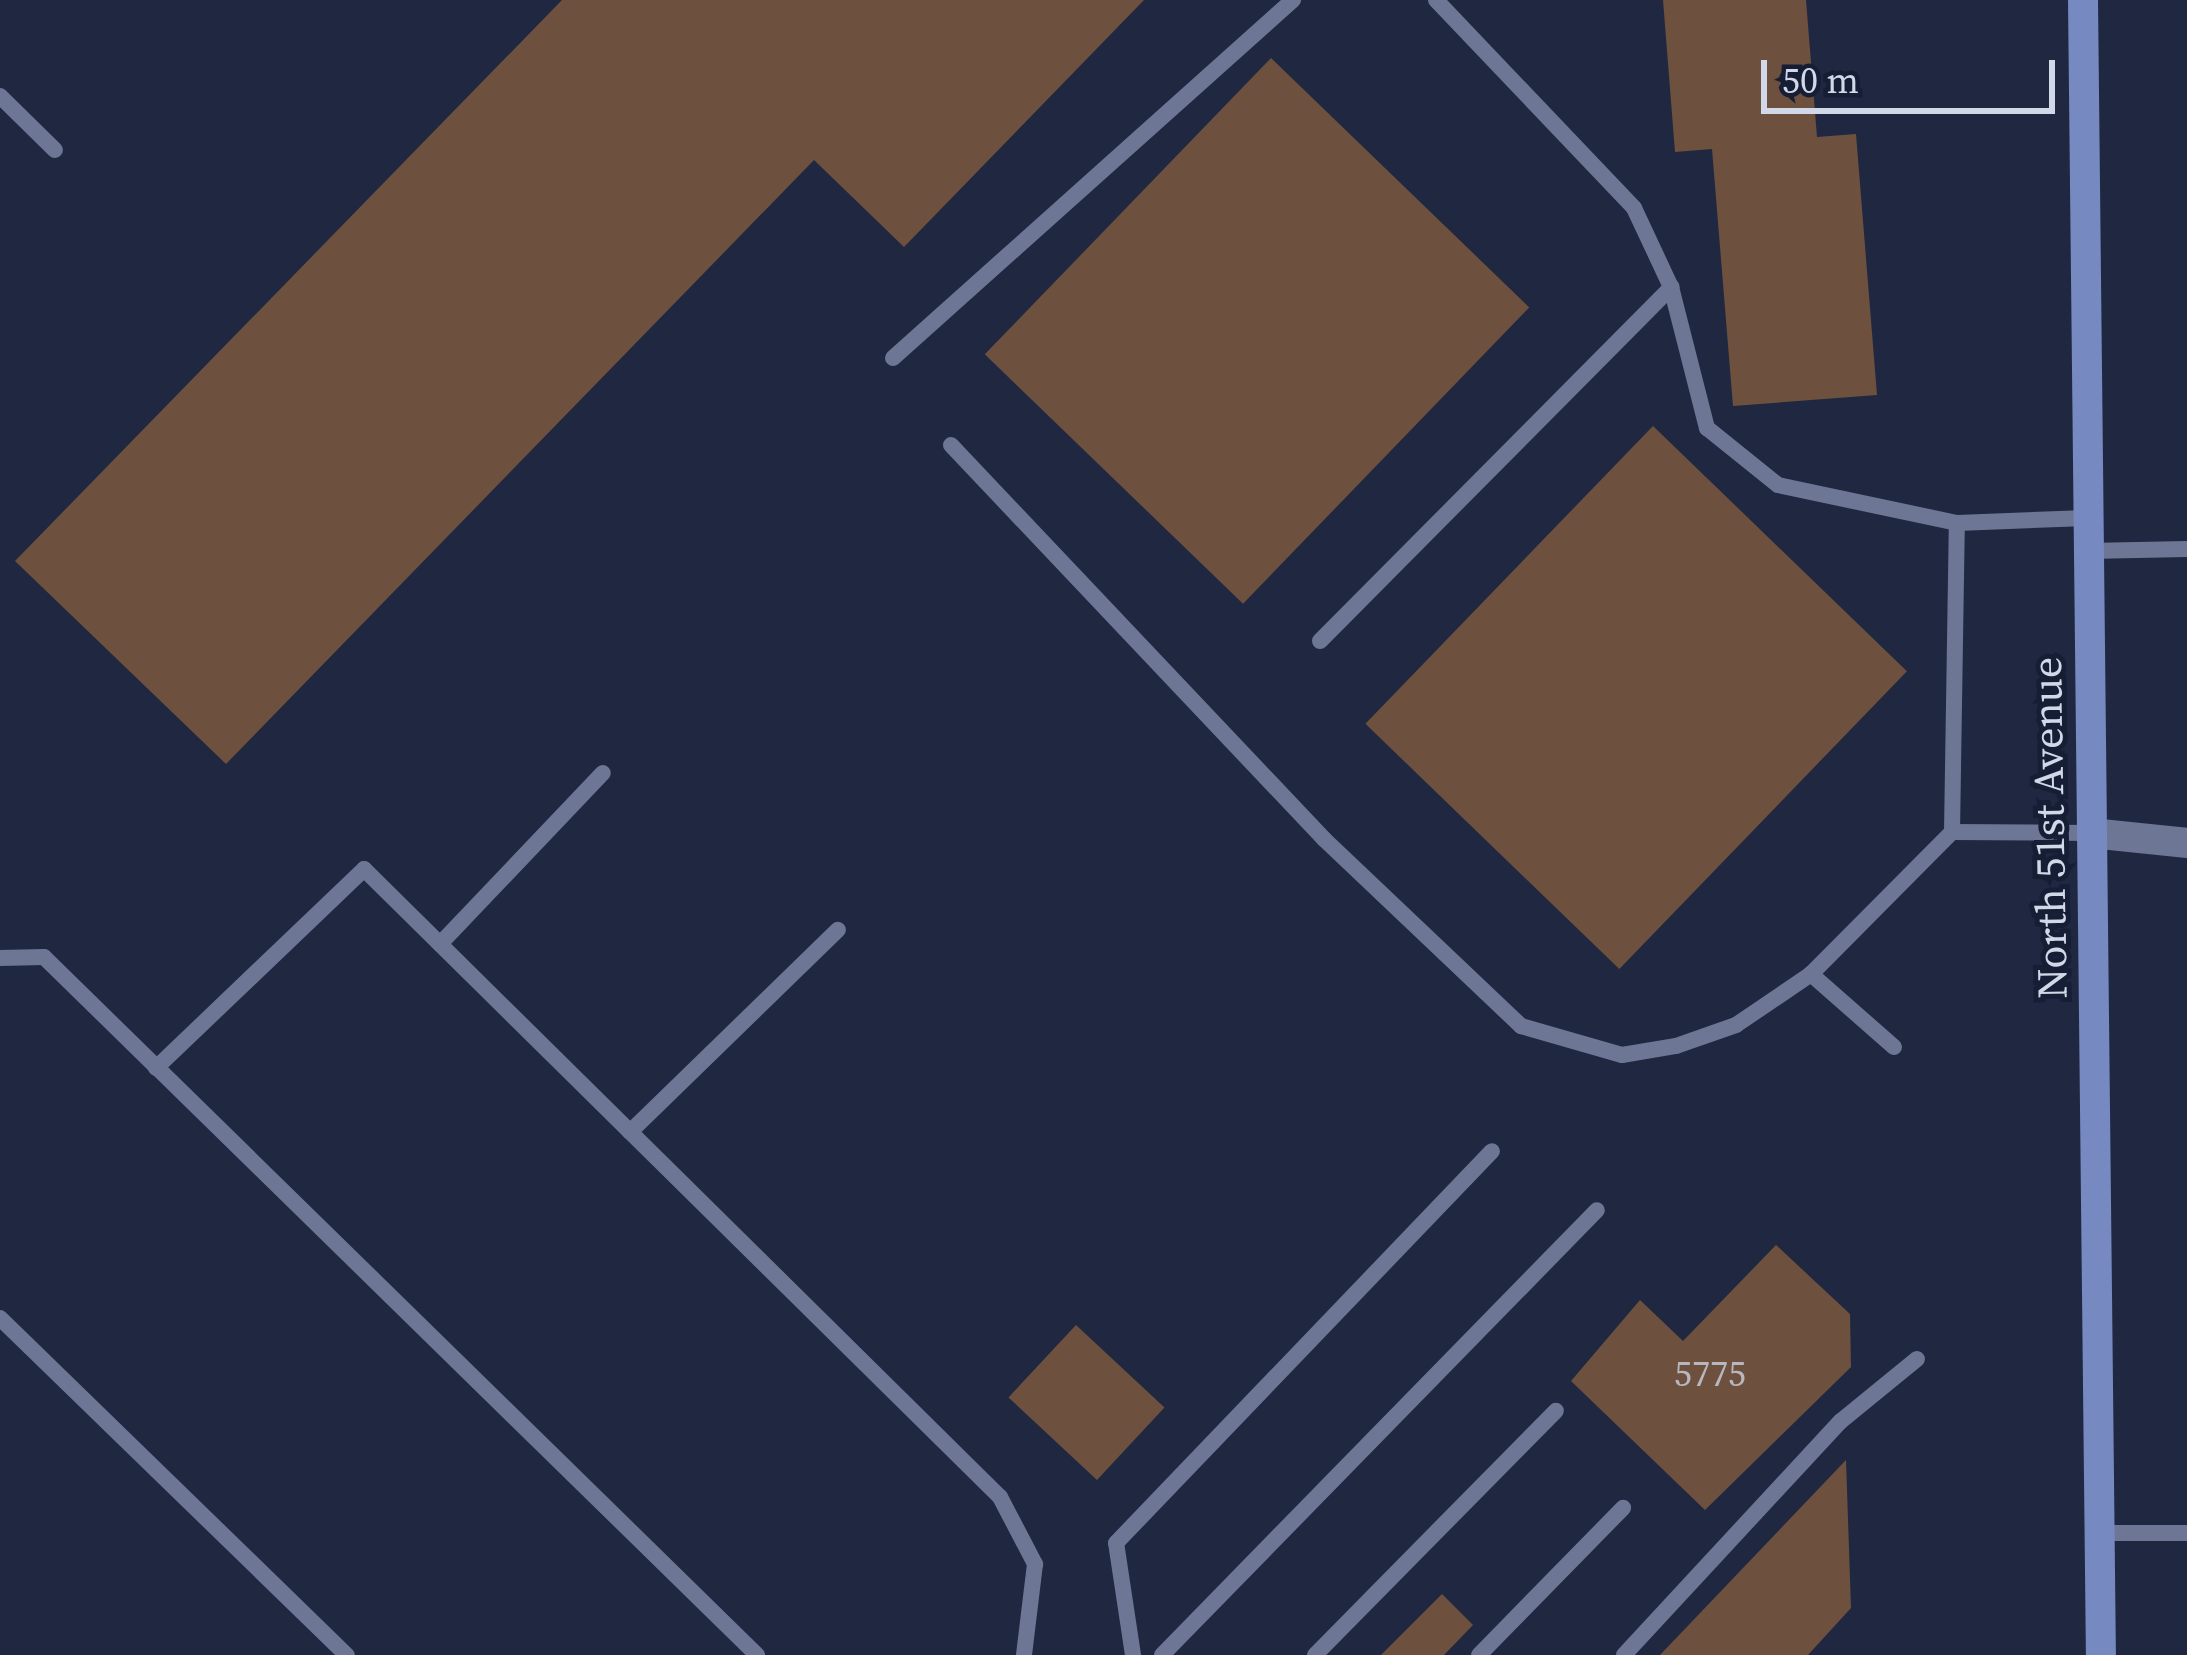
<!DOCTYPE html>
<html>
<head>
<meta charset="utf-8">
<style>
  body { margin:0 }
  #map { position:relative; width:2187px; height:1655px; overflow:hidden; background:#1f2840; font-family:"Source Serif 4",serif }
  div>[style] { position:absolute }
  .building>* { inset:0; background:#6d513e; transform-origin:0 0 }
  .lane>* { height:16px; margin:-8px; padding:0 8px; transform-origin:8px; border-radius:8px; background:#6d7795 }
  .street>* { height:30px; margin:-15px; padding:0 15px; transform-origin:15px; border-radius:15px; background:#6d7795 }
  .primary>* { height:30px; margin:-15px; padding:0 15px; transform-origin:15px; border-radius:15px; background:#7689c0 }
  span { translate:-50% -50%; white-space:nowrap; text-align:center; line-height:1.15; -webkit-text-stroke:10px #161e36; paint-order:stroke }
  .number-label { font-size:36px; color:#b8b6be }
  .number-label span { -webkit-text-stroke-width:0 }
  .street-label { font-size:42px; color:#d1d8e8 }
  .scale { position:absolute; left:1761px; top:60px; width:294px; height:54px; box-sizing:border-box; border:6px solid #d1d8e8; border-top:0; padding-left:15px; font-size:36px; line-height:42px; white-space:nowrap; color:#d1d8e8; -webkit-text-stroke:9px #161e36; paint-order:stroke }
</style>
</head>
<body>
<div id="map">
  <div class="building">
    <div style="clip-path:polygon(562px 0,1144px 0,904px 247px,814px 160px,226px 764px,15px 561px)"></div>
    <div style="clip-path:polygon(1663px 0,1806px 0,1817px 137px,1856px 134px,1877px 395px,1733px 406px,1712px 149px,1675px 152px)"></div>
    <div style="left:1271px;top:58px;width:359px;height:412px;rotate:44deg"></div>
    <div style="left:1653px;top:426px;width:353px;height:414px;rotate:44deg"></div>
    <div style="clip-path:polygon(1776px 1245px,1850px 1314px,1851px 1367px,1705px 1510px,1571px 1381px,1640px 1300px,1683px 1341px)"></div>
    <div style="left:1076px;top:1325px;width:121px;height:99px;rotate:43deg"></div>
    <div style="clip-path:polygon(1846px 1460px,1851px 1608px,1808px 1655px,1660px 1655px)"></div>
    <div style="clip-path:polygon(1442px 1594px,1473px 1625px,1444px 1655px,1381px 1655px)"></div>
  </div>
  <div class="lane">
    <div style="left:1436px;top:0;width:287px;rotate:46.4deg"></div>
    <div style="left:1634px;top:208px;width:87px;rotate:64.9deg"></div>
    <div style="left:1671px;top:287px;width:146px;rotate:75.7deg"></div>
    <div style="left:1707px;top:428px;width:91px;rotate:38.8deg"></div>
    <div style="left:1778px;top:485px;width:183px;rotate:12deg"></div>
    <div style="left:0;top:96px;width:77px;rotate:44.5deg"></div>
    <div style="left:893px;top:358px;width:537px;rotate:-41.83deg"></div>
    <div style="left:951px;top:445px;width:543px;rotate:46.57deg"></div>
    <div style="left:1324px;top:839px;width:272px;rotate:43.5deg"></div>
    <div style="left:1521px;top:1026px;width:105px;rotate:16deg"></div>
    <div style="left:1622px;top:1055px;width:55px;rotate:-9.5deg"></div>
    <div style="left:1676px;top:1046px;width:64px;rotate:-19.3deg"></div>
    <div style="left:1736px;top:1025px;width:91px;rotate:-34.2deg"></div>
    <div style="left:2087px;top:551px;width:100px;rotate:-1.1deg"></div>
    <div style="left:1320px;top:641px;width:499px;rotate:-45.2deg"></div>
    <div style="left:1952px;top:832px;width:309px;rotate:-89.1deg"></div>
    <div style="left:1957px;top:523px;width:130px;rotate:-2.2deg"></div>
    <div style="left:440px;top:944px;width:236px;rotate:-46.4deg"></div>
    <div style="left:0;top:958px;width:44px;rotate:-1.3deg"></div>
    <div style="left:44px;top:957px;width:998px;rotate:44.39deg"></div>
    <div style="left:1894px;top:1047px;width:111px;rotate:-138.7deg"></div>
    <div style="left:1811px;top:974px;width:200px;rotate:-45.2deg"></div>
    <div style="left:1952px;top:832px;width:139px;rotate:0.4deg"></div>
    <div style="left:156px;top:1068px;width:288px;rotate:-43.7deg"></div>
    <div style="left:364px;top:869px;width:894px;rotate:44.64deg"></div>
    <div style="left:1000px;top:1497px;width:76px;rotate:62.4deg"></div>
    <div style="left:1035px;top:1564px;width:92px;rotate:96.9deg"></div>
    <div style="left:630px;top:1132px;width:290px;rotate:-44.2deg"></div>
    <div style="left:0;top:1318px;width:484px;rotate:44.2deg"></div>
    <div style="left:2102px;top:1533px;width:85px"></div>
    <div style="left:1133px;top:1655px;width:113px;rotate:-98.6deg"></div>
    <div style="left:1116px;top:1543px;width:543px;rotate:-46.19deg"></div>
    <div style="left:1162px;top:1655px;width:622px;rotate:-45.65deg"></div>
    <div style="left:1315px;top:1655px;width:343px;rotate:-45.4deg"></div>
    <div style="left:1479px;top:1655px;width:206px;rotate:-45.6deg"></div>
    <div style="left:1624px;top:1655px;width:319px;rotate:-47.2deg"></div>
    <div style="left:1841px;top:1421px;width:98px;rotate:-39.2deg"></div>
  </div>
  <div class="street">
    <div style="left:2091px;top:833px;width:97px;rotate:5.9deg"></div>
  </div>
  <div class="primary">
    <div style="left:2083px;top:0;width:1655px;rotate:89.38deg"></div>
  </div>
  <div class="number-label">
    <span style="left:1710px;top:1374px">5775</span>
  </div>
  <div class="street-label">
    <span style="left:2049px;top:828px;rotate:-91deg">North 51st Avenue</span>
  </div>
  <div class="scale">50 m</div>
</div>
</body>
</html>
